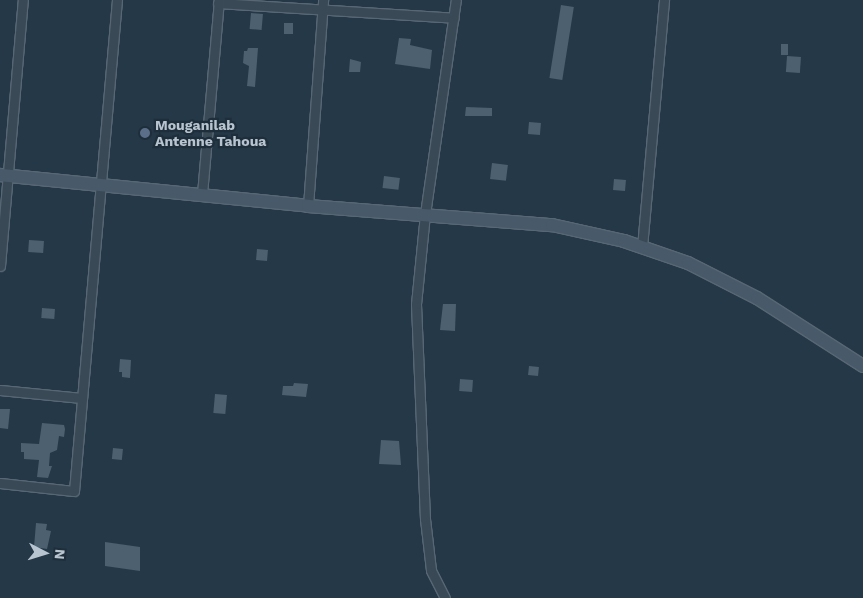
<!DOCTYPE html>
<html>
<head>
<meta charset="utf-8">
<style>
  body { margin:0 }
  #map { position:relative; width:863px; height:598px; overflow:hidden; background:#253847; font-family:"Work Sans",sans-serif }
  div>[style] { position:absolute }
  .building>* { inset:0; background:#4c606f; transform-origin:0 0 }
  .roads { filter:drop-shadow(1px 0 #586773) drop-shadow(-1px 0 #586773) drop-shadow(0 1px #586773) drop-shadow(0 -1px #586773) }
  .street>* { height:9px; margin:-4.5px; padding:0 4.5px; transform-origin:4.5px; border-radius:4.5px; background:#3a4956 }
  .secondary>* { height:12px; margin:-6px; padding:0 6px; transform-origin:6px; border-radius:6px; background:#485969 }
  .dots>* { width:14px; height:14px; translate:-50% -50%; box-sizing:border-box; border:2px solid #1e2e3b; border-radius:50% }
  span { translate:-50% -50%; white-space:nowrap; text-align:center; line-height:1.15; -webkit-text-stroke:4.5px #1e2e3b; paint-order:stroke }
  .poi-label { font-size:14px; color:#b8c4cf; font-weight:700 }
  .left { translate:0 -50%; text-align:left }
  .north { position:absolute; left:20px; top:528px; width:50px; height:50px; -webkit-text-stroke:4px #1e2e3b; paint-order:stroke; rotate:95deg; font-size:14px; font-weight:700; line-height:20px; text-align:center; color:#b8c4cf }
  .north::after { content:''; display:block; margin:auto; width:18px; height:22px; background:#b8c4cf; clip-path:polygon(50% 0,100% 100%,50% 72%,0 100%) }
</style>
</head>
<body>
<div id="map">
  <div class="building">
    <div style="left:561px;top:5px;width:13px;height:74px;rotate:9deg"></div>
    <div style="left:251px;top:13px;width:12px;height:16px;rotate:5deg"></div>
    <div style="left:284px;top:23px;width:9px;height:11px"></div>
    <div style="clip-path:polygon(399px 38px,411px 39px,410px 45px,432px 50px,430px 69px,395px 64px)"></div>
    <div style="left:781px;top:44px;width:7px;height:11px"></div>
    <div style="clip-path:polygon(248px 48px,258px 48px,255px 87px,247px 86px,249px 66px,243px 63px,244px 51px,247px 51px)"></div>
    <div style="left:787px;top:56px;width:14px;height:16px;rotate:4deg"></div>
    <div style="clip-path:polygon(350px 59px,361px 62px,360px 72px,349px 72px)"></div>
    <div style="clip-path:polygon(466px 107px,492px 108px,492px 116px,465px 116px)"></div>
    <div style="left:529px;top:122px;width:12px;height:12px;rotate:5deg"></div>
    <div style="left:492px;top:163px;width:16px;height:16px;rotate:7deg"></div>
    <div style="left:384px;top:176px;width:16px;height:12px;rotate:7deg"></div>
    <div style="left:614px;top:179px;width:12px;height:11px;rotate:5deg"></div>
    <div style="left:29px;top:240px;width:15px;height:12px;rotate:4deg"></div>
    <div style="left:257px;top:249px;width:11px;height:11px;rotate:5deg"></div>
    <div style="clip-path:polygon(443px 304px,456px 304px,455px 331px,440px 330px)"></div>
    <div style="left:42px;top:308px;width:13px;height:10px;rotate:4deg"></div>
    <div style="clip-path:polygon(120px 359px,131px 360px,130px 378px,122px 377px,122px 372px,119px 372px)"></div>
    <div style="left:529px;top:366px;width:10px;height:9px;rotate:6deg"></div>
    <div style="left:460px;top:379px;width:13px;height:12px;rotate:4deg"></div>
    <div style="clip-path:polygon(294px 383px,308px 384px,306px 397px,282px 395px,283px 386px,293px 386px)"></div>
    <div style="left:215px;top:394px;width:12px;height:19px;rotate:5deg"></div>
    <div style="clip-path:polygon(0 409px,10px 409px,8px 429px,0 428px)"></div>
    <div style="clip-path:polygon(42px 423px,64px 425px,65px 429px,64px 437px,59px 436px,57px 450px,50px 453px,49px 466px,52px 466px,48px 478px,37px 477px,39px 460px,24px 459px,24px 452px,21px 452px,21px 443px,39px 444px)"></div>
    <div style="clip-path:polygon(381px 440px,399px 441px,401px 465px,379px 464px)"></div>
    <div style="left:113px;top:448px;width:10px;height:11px;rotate:6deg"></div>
    <div style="clip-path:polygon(36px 523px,47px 524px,46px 530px,51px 531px,47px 549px,34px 547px)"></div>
    <div style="clip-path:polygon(105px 542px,140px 547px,140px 571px,105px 566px)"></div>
  </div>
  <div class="roads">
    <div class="street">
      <div style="left:218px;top:3px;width:236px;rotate:3.6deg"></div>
      <div style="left:202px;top:194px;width:195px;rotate:-85deg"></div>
      <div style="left:308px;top:206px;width:207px;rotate:-85.8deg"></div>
      <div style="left:642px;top:247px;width:248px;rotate:-84.9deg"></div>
      <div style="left:0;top:266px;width:267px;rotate:-85.1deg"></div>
      <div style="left:0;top:390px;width:82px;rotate:5.6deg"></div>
      <div style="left:0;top:483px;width:74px;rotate:6.2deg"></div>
      <div style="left:74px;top:491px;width:493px;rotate:-85deg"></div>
      <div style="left:445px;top:598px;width:31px;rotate:-117deg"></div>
      <div style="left:431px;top:570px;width:51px;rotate:-96.7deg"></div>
      <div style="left:425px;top:519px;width:215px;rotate:-92.4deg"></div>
      <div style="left:416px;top:304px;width:90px;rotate:-84.3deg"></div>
      <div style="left:425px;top:214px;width:216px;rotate:-81.8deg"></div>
    </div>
    <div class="secondary">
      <div style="left:0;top:175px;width:310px;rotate:5.7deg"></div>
      <div style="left:308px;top:206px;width:245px;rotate:4.5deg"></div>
      <div style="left:552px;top:225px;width:74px;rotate:12.5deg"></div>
      <div style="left:624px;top:241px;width:68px;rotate:19deg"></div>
      <div style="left:688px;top:263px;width:77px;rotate:26.9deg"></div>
      <div style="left:757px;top:298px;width:126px;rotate:32.7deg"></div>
    </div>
  </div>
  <div class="dots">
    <div style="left:145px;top:133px;background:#5c6f8a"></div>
  </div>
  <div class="poi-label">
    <span class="left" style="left:155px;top:133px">Mouganilab<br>Antenne Tahoua</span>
  </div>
  <div class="north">N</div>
</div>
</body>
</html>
